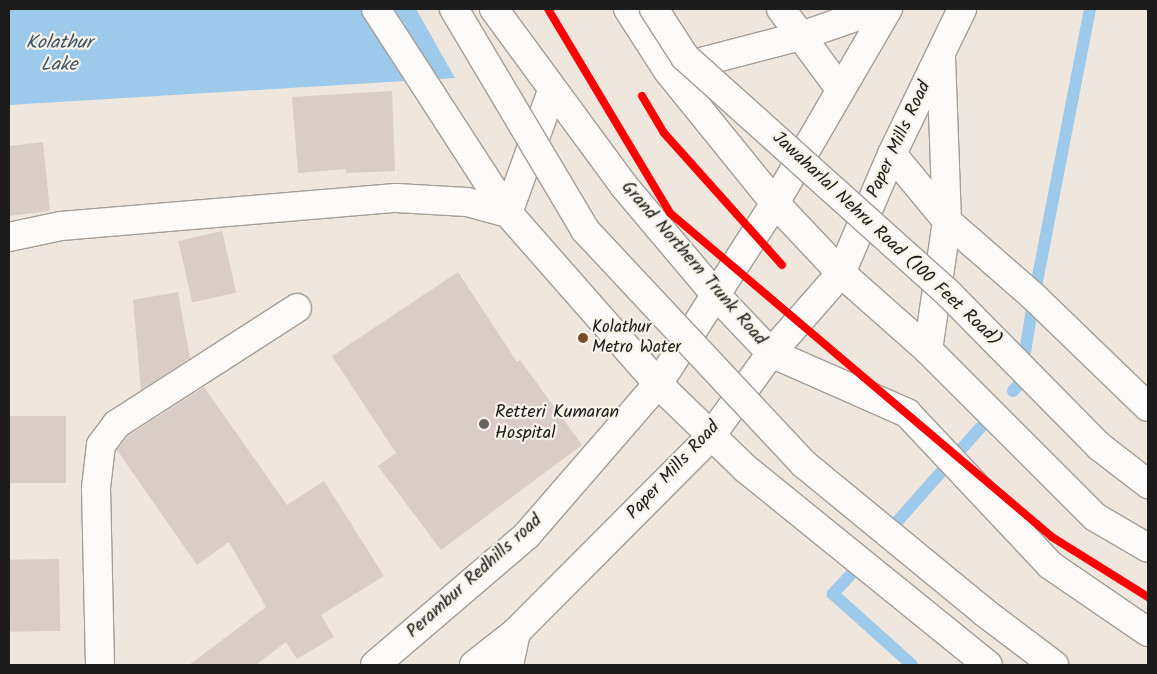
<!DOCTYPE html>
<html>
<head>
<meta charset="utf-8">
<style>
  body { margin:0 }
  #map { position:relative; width:1157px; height:674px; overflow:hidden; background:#efe7dd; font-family:Kalam,sans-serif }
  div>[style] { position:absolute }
  .water>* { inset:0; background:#9dcaea }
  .stream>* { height:12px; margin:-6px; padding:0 6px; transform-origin:6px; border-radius:6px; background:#9dcaea }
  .building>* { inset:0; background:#dacdc8; transform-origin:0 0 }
  .roads { filter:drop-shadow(1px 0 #a39e99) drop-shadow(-1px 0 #a39e99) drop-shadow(0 1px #a39e99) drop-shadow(0 -1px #a39e99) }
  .minor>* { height:28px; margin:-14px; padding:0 14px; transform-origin:14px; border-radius:14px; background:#fdfbfa }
  .major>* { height:28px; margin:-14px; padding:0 14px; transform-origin:14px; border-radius:14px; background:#fdfbfa }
  .bridges { filter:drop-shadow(1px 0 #a39e99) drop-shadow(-1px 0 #a39e99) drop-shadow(0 1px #a39e99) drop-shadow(0 -1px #a39e99) }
  .major-bridge>* { height:28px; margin:-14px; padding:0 14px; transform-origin:14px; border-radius:14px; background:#fdfbfa }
  .metro-1>* { height:8px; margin:-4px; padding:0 4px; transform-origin:4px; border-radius:4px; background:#f00 }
  .dots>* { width:14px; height:14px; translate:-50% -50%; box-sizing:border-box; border:2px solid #f7f3e8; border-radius:50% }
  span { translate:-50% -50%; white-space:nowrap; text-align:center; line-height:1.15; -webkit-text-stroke:4.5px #f7f3e8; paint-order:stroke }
  .bus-label { font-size:17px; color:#1c1c1c }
  .left { translate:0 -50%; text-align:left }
  .street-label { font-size:18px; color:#1c1c1c }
  .poi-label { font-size:18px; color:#1c1c1c }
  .water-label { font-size:19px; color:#3d5566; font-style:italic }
  .frame { position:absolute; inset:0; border:10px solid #1c1c1c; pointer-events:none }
</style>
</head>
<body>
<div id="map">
  <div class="water">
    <div style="clip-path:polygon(9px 9px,416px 9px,455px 78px,9px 105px)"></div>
  </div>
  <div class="stream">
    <div style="left:1013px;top:391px;width:11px;rotate:-49deg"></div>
    <div style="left:1020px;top:383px;width:87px;rotate:-80.8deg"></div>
    <div style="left:1034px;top:297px;width:293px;rotate:-79deg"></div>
    <div style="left:888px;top:532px;width:139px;rotate:-48.5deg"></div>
    <div style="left:855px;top:570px;width:33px;rotate:133deg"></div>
    <div style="left:833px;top:594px;width:106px;rotate:41.9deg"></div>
  </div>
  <div class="building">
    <div style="clip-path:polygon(392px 91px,395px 171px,346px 173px,346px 169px,298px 173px,292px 97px)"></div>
    <div style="clip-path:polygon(43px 142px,50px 211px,9px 216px,9px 146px)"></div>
    <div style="left:222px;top:231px;width:63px;height:45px;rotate:77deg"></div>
    <div style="clip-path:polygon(458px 272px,517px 362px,520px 360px,582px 445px,441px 550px,378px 466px,396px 453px,332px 356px)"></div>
    <div style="clip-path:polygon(178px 292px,190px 358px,141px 390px,133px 300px)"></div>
    <div style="clip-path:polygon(204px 387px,287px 505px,324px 481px,384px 576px,321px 615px,334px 637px,297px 659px,286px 642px,256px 665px,189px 665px,266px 607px,229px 542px,197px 565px,117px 450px,128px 436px)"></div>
    <div style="left:9px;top:416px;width:57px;height:67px"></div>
    <div style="left:59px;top:559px;width:72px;height:50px;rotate:89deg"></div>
  </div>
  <div class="roads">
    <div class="minor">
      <div style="left:376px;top:9px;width:243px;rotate:57.1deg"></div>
      <div style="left:508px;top:213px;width:227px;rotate:48.7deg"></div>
      <div style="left:658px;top:384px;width:122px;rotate:44deg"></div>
      <div style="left:746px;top:469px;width:311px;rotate:39deg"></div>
      <div style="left:781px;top:9px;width:99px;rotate:53.6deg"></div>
      <div style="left:892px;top:154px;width:87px;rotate:50.6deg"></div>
      <div style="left:947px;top:221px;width:116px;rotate:41.1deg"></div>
      <div style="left:1034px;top:297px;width:158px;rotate:44deg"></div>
      <div style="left:9px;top:237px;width:53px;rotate:-11.9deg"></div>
      <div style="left:61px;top:226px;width:336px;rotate:-4.8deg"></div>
      <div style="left:396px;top:198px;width:71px;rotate:3.2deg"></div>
      <div style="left:467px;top:202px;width:42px;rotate:15deg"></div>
      <div style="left:100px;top:665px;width:177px;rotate:-91.3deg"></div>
      <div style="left:96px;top:488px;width:43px;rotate:-83.4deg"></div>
      <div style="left:101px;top:445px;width:26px;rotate:-53deg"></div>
      <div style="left:117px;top:424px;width:214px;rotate:-32.8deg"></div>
      <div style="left:509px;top:665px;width:34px;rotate:-78deg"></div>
    </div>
    <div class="major">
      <div style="left:494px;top:9px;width:220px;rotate:53.7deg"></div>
      <div style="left:624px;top:186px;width:140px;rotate:49.9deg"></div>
      <div style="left:714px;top:293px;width:83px;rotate:46.5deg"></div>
      <div style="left:771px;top:353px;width:149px;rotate:23.8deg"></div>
      <div style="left:907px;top:413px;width:209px;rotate:46.7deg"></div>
      <div style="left:1050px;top:565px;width:119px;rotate:34.4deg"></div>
      <div style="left:628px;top:9px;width:74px;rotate:57.2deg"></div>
      <div style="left:668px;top:71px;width:170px;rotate:51deg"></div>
      <div style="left:775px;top:203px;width:96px;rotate:46.7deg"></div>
      <div style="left:841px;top:273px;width:116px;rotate:41.5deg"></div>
      <div style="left:928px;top:350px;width:236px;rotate:45deg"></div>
      <div style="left:1095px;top:517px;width:61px;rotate:30.3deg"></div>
      <div style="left:674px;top:69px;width:131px;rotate:-14.6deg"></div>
      <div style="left:801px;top:36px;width:82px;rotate:-19.3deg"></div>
      <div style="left:508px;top:213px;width:130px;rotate:-70.2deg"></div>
      <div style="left:928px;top:350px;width:130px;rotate:-81.6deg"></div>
      <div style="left:947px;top:221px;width:164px;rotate:-92.1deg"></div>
      <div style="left:375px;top:665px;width:200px;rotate:-40.5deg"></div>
      <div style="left:527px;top:535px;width:200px;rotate:-49.1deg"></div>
      <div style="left:658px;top:384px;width:216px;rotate:-57.1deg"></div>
      <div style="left:775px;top:203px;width:225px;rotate:-59.8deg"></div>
      <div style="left:474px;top:665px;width:53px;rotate:-38.2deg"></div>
      <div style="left:516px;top:632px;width:275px;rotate:-45.1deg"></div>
      <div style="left:710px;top:437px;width:104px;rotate:-54deg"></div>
      <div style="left:771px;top:353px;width:106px;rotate:-48.8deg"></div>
      <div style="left:841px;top:273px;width:129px;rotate:-66.8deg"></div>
      <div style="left:892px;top:154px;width:161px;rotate:-64.2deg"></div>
    </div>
  </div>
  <div class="bridges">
    <div class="major-bridge">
      <div style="left:454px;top:9px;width:257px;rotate:59.3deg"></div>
      <div style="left:585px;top:230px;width:320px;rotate:46.9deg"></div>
      <div style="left:804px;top:464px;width:233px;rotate:39.4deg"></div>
      <div style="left:984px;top:612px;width:88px;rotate:37.1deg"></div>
      <div style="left:654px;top:9px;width:57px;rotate:57.1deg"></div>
      <div style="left:685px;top:57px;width:353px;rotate:41.9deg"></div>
      <div style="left:948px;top:293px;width:216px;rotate:45.4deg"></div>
      <div style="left:1100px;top:447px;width:61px;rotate:37.6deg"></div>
    </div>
  </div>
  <div class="metro-1">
    <div style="left:548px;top:9px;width:238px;rotate:59.1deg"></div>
    <div style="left:670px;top:213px;width:501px;rotate:40.3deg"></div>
    <div style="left:1052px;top:537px;width:113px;rotate:32deg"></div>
    <div style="left:642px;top:96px;width:43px;rotate:59.3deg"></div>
    <div style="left:664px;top:133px;width:177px;rotate:48.2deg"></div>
  </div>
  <div class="dots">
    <div style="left:583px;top:338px;background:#7a4b2a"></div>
    <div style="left:484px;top:424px;background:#666360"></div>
  </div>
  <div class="bus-label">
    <span class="left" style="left:592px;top:338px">Kolathur<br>Metro Water</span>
  </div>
  <div class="street-label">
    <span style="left:900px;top:140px;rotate:-65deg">Paper Mills Road</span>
    <span style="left:886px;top:240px;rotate:43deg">Jawaharlal Nehru Road (100 Feet Road)</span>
    <span style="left:693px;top:264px;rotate:49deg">Grand Northern Trunk Road</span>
    <span style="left:674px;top:471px;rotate:-47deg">Paper Mills Road</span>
    <span style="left:475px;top:577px;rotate:-42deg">Perambur Redhills road</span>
  </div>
  <div class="poi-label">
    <span class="left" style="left:495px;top:424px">Retteri Kumaran<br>Hospital</span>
  </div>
  <div class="water-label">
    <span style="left:59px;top:55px">Kolathur<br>Lake</span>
  </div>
  <div class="frame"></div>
</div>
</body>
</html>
